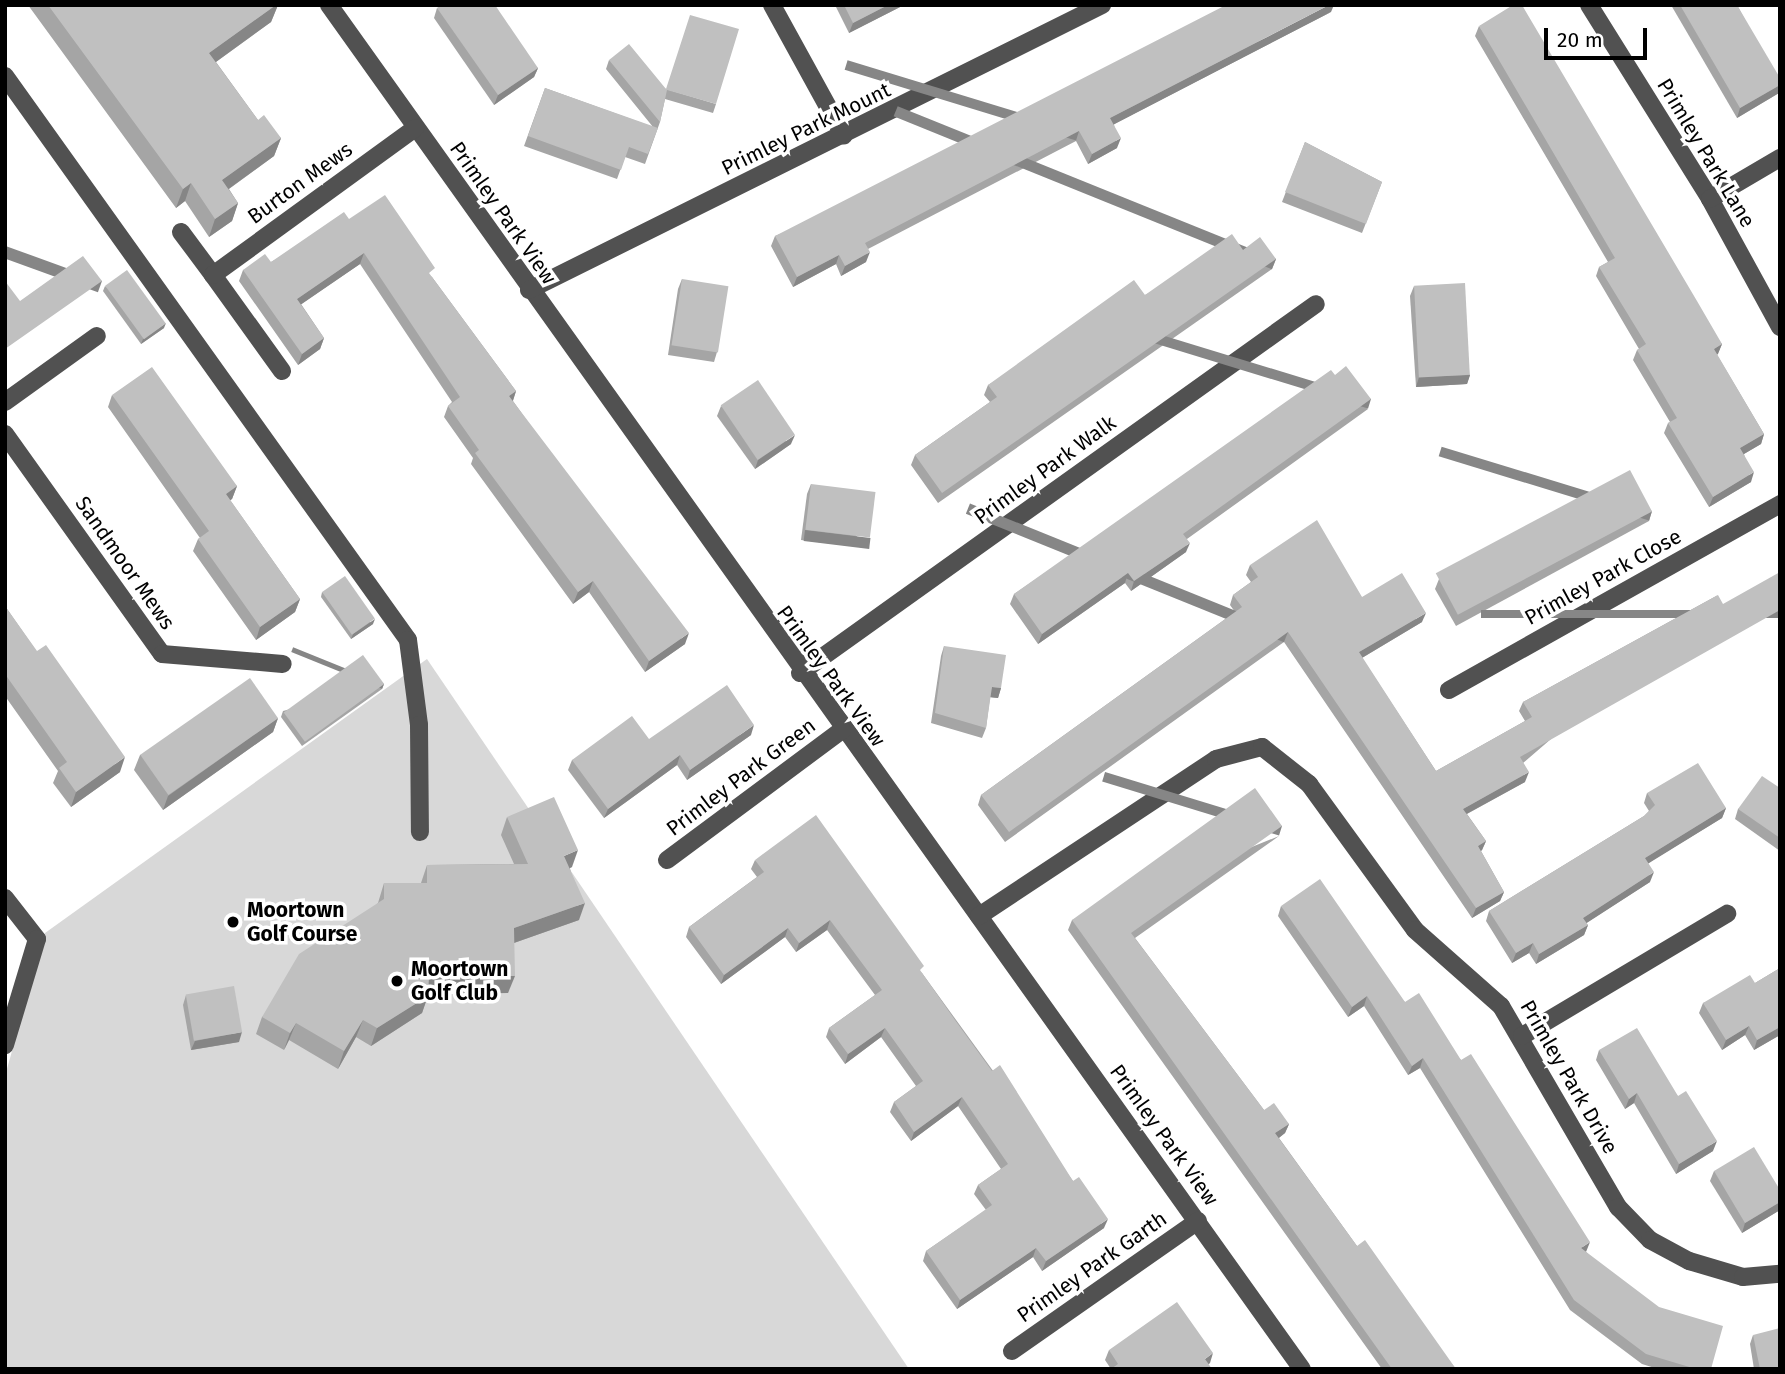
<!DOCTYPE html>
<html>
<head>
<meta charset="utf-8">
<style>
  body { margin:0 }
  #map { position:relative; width:1785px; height:1374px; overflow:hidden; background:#fff; font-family:"Fira Sans",sans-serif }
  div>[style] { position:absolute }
  .green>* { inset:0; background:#d8d8d8 }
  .minor>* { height:18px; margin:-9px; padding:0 9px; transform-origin:9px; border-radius:9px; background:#515151 }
  .wall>* { inset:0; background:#a5a5a5 }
  .shaded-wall>* { inset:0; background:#868686; transform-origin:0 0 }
  .building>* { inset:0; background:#c0c0c0; transform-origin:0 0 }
  .dots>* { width:19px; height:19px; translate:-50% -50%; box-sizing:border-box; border:4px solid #fff; border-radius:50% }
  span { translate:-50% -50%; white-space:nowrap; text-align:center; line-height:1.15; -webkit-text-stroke:7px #fff; paint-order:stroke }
  .street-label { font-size:21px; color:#000 }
  .poi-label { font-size:21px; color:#000; font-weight:700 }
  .left { translate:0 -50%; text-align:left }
  .frame { position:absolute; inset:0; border:7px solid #000; pointer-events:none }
  .scale { position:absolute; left:1544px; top:28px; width:103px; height:32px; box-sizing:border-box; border:4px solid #000; border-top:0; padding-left:9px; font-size:21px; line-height:24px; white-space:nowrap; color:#000; -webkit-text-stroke:5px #fff; paint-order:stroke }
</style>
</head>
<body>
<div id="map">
  <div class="green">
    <div style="clip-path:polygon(427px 659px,909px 1369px,5px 1369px,5px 1076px,45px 933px)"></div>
  </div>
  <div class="minor">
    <div style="left:329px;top:5px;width:1675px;rotate:54.5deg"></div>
    <div style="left:772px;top:5px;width:149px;rotate:61.2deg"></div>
    <div style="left:1589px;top:5px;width:229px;rotate:58deg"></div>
    <div style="left:1710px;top:199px;width:146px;rotate:61.3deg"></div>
    <div style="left:5px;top:76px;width:693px;rotate:54.45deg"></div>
    <div style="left:408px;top:640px;width:86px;rotate:82.6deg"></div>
    <div style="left:419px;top:725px;width:107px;rotate:89.5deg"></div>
    <div style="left:1710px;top:199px;width:81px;rotate:-30.4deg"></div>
    <div style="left:181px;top:232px;width:54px;rotate:53.3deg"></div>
    <div style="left:529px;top:290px;width:640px;rotate:-26.44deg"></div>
    <div style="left:282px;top:371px;width:118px;rotate:-125.7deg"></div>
    <div style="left:213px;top:275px;width:250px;rotate:-36deg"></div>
    <div style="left:5px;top:402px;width:113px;rotate:-35.7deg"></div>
    <div style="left:5px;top:434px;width:270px;rotate:54.5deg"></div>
    <div style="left:162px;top:654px;width:121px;rotate:4.7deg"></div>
    <div style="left:800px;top:673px;width:634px;rotate:-35.57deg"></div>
    <div style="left:1449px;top:690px;width:380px;rotate:-29.3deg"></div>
    <div style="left:667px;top:860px;width:218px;rotate:-36.6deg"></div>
    <div style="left:5px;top:898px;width:52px;rotate:52deg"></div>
    <div style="left:37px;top:939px;width:111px;rotate:106.8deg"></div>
    <div style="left:979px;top:916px;width:284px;rotate:-33.5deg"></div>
    <div style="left:1216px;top:759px;width:48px;rotate:-14.6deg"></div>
    <div style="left:1262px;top:747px;width:60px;rotate:38.2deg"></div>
    <div style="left:1309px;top:784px;width:180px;rotate:54deg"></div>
    <div style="left:1415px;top:930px;width:115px;rotate:41.5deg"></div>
    <div style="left:1501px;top:1006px;width:233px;rotate:59.8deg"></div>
    <div style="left:1618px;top:1207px;width:46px;rotate:45.9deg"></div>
    <div style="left:1650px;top:1240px;width:44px;rotate:28.3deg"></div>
    <div style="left:1689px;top:1261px;width:56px;rotate:16.5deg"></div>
    <div style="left:1743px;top:1277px;width:37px;rotate:-5deg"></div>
    <div style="left:1522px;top:1036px;width:239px;rotate:-30.8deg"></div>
    <div style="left:1012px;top:1351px;width:227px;rotate:-35deg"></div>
  </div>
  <div class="wall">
    <div style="clip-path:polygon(28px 5px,278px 5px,271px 22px,216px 62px,258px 120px,281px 138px,274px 156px,229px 189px,238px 203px,232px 221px,209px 237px,185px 201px,176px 208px)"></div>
    <div style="clip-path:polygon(835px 5px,904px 5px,849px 33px)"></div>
    <div style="clip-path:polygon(1671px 5px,1737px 5px,1780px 85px,1779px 93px,1737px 118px)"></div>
    <div style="clip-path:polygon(437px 8px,538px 68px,534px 77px,494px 105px,434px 18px)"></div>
    <div style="clip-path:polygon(1331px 12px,1114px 124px,1117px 148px,1088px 164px,1076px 141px,868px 249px,866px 262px,841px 276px,836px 264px,793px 287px,771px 246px,775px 236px)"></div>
    <div style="clip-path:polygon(1479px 26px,1722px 344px,1717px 355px,1764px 434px,1761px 444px,1744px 454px,1751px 482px,1709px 507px,1664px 433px,1668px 423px,1670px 422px,1633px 360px,1637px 350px,1639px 349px,1596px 276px,1599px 267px,1608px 262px,1475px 36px)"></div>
    <div style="clip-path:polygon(609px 60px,666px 89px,716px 104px,713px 113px,665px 99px,660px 122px,645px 164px,625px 157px,617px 179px,524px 146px,545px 88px,653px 127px,606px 69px)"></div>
    <div style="clip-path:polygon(1305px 142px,1382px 182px,1362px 233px,1282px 202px)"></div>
    <div style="clip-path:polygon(349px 219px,432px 277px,516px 391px,513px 401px,685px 644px,645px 672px,589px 592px,573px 604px,471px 464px,473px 458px,444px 417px,448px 406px,452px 402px,360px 264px,301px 304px,324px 338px,320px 349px,298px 365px,239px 281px,243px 270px,271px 262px)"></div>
    <div style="clip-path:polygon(1243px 250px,1276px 259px,1272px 269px,938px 503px,911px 465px,915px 455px,990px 402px,984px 395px,988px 385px,1145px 295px)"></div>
    <div style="clip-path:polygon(682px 279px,717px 352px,714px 362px,668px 355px,678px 289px)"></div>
    <div style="clip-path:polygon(105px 286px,164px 328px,141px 344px,103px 291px)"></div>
    <div style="clip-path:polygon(1414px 286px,1470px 375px,1467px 384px,1416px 387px,1410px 296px)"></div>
    <div style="clip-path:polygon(1335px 375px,1368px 409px,1187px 539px,1186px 552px,1131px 591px,1125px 583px,1038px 644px,1010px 604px,1014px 594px)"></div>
    <div style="clip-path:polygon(112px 395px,237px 486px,232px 499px,230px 500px,300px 599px,295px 612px,256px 640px,193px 551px,198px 539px,200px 538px,108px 407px)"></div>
    <div style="clip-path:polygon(721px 406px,791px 444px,755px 469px,717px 416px)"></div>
    <div style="clip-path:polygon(811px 484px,867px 548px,801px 540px,807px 494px)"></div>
    <div style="clip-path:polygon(1652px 511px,1649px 521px,1456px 626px,1435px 589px,1439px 579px)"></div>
    <div style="clip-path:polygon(1250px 565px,1362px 597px,1422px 622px,1362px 658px,1436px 771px,1525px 721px,1519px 711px,1523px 702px,1718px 595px,1523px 763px,1525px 782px,1467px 814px,1486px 841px,1482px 850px,1481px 851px,1504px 892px,1500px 901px,1472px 918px,1284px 642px,1005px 842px,978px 805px,981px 795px,1235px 612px,1230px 605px,1233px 595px,1251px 582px,1246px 575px)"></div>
    <div style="clip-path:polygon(322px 592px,373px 624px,351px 639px,321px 597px)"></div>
    <div style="clip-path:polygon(5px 606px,120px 772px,71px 807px,53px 783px,58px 771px,5px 696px)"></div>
    <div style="clip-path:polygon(944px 646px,1001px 688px,998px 698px,990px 697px,986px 728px,982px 738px,931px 723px,941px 656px)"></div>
    <div style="clip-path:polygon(384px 684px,382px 689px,302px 746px,281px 717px,283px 711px)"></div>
    <div style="clip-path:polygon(278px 718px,273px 732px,163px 810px,134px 770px,140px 755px)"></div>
    <div style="clip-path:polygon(751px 735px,687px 780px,677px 765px,604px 818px,568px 770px,572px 760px,649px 739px)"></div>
    <div style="clip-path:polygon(1780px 788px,1780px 851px,1735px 819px,1738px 809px)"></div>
    <div style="clip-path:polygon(1647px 793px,1726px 808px,1722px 818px,1648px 863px,1650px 882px,1586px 923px,1588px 925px,1584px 935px,1536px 964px,1529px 953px,1512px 963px,1486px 921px,1489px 911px,1644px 816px,1649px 811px,1644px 803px)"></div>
    <div style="clip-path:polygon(507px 817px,572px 867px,570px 868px,579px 920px,514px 943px,508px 993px,428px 994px,422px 1013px,371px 1046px,356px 1037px,338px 1069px,289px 1040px,284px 1050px,256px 1034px,262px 1017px,378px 903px,384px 883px,421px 883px,427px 865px,514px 864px,501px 835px)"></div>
    <div style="clip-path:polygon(1279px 836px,1135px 938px,1264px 1110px,1289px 1124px,1285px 1133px,1279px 1138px,1357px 1246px,1456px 1369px,1382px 1369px,1068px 930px,1072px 920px)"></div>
    <div style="clip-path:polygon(755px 860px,922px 973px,1073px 1181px,1104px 1228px,1042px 1271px,1033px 1257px,957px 1309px,923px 1261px,926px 1251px,986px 1210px,974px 1194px,978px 1185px,1001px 1169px,958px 1106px,911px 1141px,890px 1112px,894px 1102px,916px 1086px,881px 1037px,845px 1064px,826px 1037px,829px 1028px,875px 995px,827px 930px,796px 952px,785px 937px,721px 984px,686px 937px,689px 927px,757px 877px,751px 869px)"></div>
    <div style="clip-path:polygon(1281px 906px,1405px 1002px,1461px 1060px,1586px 1252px,1711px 1369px,1658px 1369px,1642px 1364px,1570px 1310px,1420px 1068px,1408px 1075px,1364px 1006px,1348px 1017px,1278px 916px)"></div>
    <div style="clip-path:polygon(1780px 968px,1780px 1035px,1754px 1050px,1745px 1035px,1722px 1050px,1699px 1013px,1703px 1003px,1755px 983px)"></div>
    <div style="clip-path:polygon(186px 995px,239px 1042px,191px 1050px,183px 1005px)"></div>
    <div style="clip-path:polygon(1599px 1050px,1678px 1096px,1713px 1151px,1676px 1174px,1634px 1103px,1625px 1109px,1596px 1060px)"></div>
    <div style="clip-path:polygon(1714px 1171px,1780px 1190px,1780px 1210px,1742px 1233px,1710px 1181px)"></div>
    <div style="clip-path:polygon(1753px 1335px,1780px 1369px,1754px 1369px,1750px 1344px)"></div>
    <div style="clip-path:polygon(1109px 1350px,1210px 1363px,1208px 1364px,1111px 1369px,1105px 1360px)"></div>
  </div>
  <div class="shaded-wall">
    <div style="clip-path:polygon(276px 5px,278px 5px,271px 22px,202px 72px,209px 53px)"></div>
    <div style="clip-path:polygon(888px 5px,904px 5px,849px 33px,853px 23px)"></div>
    <div style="clip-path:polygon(1329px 5px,1334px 5px,1331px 12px,1107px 128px,1110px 118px)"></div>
    <div style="clip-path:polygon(538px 68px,534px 77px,494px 105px,498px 95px)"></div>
    <div style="clip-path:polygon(1780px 85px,1779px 93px,1737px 118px,1740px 108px)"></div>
    <div style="left:1079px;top:131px;width:10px;height:242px;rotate:107deg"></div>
    <div style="clip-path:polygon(281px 138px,274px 156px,216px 198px,222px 180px)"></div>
    <div style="clip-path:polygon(1121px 138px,1117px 148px,1088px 164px,1092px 154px)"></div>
    <div style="clip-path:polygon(191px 183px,185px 201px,176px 208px,183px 189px)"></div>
    <div style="clip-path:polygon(238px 203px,232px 221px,209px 237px,215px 219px)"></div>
    <div style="clip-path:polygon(870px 252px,866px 262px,841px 276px,845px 266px)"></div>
    <div style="clip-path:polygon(364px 253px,360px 264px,293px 310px,297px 299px)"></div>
    <div style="clip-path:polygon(839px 255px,836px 264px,793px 287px,797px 277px)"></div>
    <div style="left:1276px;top:259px;width:11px;height:408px;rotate:112deg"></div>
    <div style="left:102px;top:281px;width:12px;height:118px;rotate:110deg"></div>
    <div style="clip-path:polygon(166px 323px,164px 328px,141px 344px,143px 339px)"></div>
    <div style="clip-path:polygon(324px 338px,320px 349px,298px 365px,302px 354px)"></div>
    <div style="clip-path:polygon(1722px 344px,1718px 354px,1710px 359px,1714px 349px)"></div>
    <div style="clip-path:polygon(1470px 375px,1467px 384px,1416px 387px,1419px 377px)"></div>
    <div style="clip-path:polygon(516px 391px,512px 403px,509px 396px)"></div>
    <div style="left:1371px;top:399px;width:10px;height:231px;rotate:107deg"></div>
    <div style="clip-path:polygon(1764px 434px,1761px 444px,1737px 458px,1740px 448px)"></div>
    <div style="clip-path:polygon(795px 435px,791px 444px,755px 469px,758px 460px)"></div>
    <div style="clip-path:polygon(1754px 472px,1751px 482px,1709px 507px,1713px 497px)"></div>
    <div style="clip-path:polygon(237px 486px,232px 499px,221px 506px,226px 494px)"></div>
    <div style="left:1652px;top:511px;width:10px;height:220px;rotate:107deg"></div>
    <div style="left:805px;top:530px;width:66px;height:11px;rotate:7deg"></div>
    <div style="clip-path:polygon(1190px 543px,1186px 552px,1131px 591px,1134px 581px)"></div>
    <div style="clip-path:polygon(1128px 573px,1125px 583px,1038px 644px,1042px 634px)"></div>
    <div style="clip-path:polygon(593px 581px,589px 592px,573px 604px,578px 592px)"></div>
    <div style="clip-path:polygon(300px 599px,295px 612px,256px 640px,260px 627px)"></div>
    <div style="left:1780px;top:610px;width:8px;height:299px;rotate:90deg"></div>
    <div style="clip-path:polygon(1426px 613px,1422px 622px,1355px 662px,1359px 652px)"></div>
    <div style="clip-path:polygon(375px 619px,373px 624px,351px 639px,353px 634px)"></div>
    <div style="left:1288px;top:632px;width:11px;height:343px;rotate:112deg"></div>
    <div style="clip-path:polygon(689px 633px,685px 644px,645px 672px,649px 661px)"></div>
    <div style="left:384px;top:684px;width:5px;height:98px;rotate:112deg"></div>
    <div style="clip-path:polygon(992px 687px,1001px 688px,998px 698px,988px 697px)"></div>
    <div style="clip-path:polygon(278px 718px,273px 732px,163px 810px,168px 796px)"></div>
    <div style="clip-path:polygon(754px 725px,751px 735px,687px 780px,690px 770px)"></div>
    <div style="clip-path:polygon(680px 755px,677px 765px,604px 818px,608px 809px)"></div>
    <div style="clip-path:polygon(125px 757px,120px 772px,71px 807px,76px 792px)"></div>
    <div style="clip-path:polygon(1529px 772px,1525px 782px,1459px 818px,1463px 809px)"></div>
    <div style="clip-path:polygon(1726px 808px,1722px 818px,1641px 868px,1645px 858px)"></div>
    <div style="left:1282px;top:826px;width:10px;height:185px;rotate:107deg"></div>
    <div style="clip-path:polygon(1486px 841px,1482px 850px,1474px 856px,1478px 846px)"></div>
    <div style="clip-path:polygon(578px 850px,572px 867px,558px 873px,564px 856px)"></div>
    <div style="clip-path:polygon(1654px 872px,1650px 882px,1579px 928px,1583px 918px)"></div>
    <div style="clip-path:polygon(1504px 892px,1500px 901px,1472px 918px,1476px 908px)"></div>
    <div style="clip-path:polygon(585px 903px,579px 920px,508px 945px,514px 928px)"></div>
    <div style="clip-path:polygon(830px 920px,827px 930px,796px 952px,799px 943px)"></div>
    <div style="clip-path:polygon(1588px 925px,1584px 935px,1536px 964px,1539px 954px)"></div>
    <div style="clip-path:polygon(788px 928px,785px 937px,721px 984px,724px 975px)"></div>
    <div style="clip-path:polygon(1533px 943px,1529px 953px,1512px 963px,1516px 953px)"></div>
    <div style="clip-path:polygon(515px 976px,508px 993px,422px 994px,429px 977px)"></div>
    <div style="clip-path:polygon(428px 996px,422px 1013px,371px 1046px,377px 1028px)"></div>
    <div style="clip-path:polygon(1367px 996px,1364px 1006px,1348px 1017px,1352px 1007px)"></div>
    <div style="clip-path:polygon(363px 1020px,356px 1037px,338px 1069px,344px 1051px)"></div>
    <div style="clip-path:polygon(296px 1023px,289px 1040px,284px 1050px,290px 1033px)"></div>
    <div style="clip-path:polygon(1749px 1026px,1745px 1035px,1722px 1050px,1726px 1040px)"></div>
    <div style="clip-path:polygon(1780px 1027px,1780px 1035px,1754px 1050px,1757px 1040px)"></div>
    <div style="clip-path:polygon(885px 1028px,881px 1037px,845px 1064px,848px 1054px)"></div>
    <div style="clip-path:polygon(242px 1032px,239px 1042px,191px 1050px,195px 1041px)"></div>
    <div style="clip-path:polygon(1423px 1058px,1420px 1068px,1408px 1075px,1412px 1066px)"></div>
    <div style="clip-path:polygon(1637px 1093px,1634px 1103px,1625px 1109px,1629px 1099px)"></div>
    <div style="clip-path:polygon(962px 1097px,958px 1106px,911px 1141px,914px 1132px)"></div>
    <div style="clip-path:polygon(1289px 1124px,1285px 1133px,1272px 1143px,1275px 1133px)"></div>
    <div style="clip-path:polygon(1717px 1141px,1713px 1151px,1676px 1174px,1679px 1164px)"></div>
    <div style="clip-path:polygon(1780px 1202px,1780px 1210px,1742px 1233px,1745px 1223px)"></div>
    <div style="clip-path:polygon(1108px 1219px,1104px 1228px,1042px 1271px,1046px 1261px)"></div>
    <div style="clip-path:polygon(1590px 1242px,1586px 1252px,1581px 1248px)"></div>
    <div style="clip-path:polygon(1036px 1248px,1033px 1257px,957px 1309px,960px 1300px)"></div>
    <div style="clip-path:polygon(1213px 1353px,1210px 1363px,1202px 1369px,1205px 1359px)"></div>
  </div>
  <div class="building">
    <div style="clip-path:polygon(48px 5px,276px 5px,209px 53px,258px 120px,264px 115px,281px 138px,222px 180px,238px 203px,215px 219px,191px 183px,183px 189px)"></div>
    <div style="clip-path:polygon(441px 5px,495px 5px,538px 68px,498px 95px,437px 8px)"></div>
    <div style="clip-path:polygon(844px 5px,888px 5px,853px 23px)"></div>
    <div style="clip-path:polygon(1226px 5px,1329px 5px,1110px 118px,1121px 138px,1092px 154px,1079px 131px,865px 243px,870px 252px,845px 266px,839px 255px,797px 277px,775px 236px)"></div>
    <div style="clip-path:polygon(1513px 5px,1522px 5px,1697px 301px,1722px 344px,1714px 349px,1764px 434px,1740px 448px,1754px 472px,1713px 497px,1668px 423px,1677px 418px,1637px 350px,1646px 344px,1599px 267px,1615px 258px,1479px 26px)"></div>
    <div style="clip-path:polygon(1680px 5px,1737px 5px,1780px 78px,1780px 85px,1740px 108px)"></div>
    <div style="clip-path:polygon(690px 15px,739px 29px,716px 104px,667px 90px,660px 122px,609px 60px,629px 44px,666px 89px)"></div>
    <div style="clip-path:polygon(545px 88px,658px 128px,648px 154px,629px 147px,621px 170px,528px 136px)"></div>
    <div style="clip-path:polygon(1305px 142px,1382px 182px,1366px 224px,1285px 192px)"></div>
    <div style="clip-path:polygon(385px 195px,435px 268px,429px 273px,516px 391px,509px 396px,689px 633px,649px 661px,593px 581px,578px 592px,475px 453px,479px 450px,448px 406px,460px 397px,364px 253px,297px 299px,324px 338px,302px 354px,243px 270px,265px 254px,271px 262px,344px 212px,349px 219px)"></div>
    <div style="clip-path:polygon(1232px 234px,1243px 250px,1260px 237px,1276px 259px,942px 493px,915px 455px,997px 397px,988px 385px,1134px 280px,1145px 295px)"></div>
    <div style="clip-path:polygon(83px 256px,102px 281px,5px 349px,5px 281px,20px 301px)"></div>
    <div style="left:127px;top:270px;width:66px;height:27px;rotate:54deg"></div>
    <div style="left:682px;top:279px;width:47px;height:67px;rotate:9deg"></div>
    <div style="left:1465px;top:283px;width:92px;height:51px;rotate:87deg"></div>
    <div style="clip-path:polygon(1346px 366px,1371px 399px,1183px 534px,1190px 543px,1134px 581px,1128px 573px,1042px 634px,1014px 594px,1331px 370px,1335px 375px)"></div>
    <div style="clip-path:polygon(152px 367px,237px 486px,226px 494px,300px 599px,260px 627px,198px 539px,209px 531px,112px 395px)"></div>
    <div style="left:758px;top:380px;width:66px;height:45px;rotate:56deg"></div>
    <div style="left:1630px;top:470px;width:47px;height:220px;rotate:62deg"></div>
    <div style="left:811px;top:484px;width:65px;height:46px;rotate:7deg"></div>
    <div style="clip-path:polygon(1317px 520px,1362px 597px,1402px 573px,1426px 613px,1359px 652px,1436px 771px,1532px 717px,1523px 702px,1718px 595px,1723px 604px,1780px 572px,1780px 610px,1520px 757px,1529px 772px,1463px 809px,1486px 841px,1478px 846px,1504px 892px,1476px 908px,1288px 632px,1009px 832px,981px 795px,1242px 607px,1233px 595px,1258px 577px,1250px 565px)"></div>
    <div style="left:345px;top:576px;width:52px;height:28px;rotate:55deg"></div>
    <div style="clip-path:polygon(5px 606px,37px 651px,46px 645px,125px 757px,76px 792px,59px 768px,67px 762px,5px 674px)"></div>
    <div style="clip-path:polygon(944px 646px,1006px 655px,1001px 688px,992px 687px,986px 728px,935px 713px)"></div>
    <div style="left:363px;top:655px;width:36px;height:98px;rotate:54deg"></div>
    <div style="left:250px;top:678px;width:49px;height:134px;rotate:55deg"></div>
    <div style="clip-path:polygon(727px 685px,754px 725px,690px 770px,680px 755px,608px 809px,572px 760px,632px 716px,649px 739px)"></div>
    <div style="clip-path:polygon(1698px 763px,1726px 808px,1645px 858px,1654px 872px,1583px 918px,1588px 925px,1539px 954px,1533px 943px,1516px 953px,1489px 911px,1644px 816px,1655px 805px,1647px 793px)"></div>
    <div style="clip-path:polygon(1762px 776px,1780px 788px,1780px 838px,1738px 809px)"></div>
    <div style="clip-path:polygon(1255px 788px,1282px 826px,1131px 933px,1264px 1110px,1274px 1103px,1289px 1124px,1275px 1133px,1357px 1246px,1365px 1240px,1456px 1369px,1392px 1369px,1072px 920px)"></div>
    <div style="clip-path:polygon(554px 797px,578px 850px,564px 856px,585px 903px,514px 928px,515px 976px,429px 977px,428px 996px,377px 1028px,363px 1020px,344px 1051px,296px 1023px,290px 1033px,262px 1017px,299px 954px,384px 899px,384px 883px,427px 883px,427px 865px,528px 864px,507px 817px)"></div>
    <div style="clip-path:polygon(816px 815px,924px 966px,920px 970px,955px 1020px,992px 1071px,1000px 1065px,1073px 1181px,1079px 1177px,1108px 1219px,1046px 1261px,1036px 1248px,960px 1300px,926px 1251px,992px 1205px,978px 1185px,1008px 1164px,962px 1097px,914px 1132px,894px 1102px,923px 1081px,885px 1028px,848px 1054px,829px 1028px,882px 990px,830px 920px,799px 943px,788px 928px,724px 975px,689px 927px,764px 872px,755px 860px)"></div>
    <div style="clip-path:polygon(1320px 879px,1405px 1002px,1419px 993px,1461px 1060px,1471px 1054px,1590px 1242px,1581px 1248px,1659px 1307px,1723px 1326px,1711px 1369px,1696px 1369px,1646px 1354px,1574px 1300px,1423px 1058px,1412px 1066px,1367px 996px,1352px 1007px,1281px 906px)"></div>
    <div style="clip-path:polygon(1780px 968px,1780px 1027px,1757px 1040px,1749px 1026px,1726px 1040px,1703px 1003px,1750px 975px,1755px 983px)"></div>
    <div style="left:234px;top:986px;width:47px;height:49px;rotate:80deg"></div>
    <div style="clip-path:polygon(1637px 1028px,1678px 1096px,1686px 1091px,1717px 1141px,1679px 1164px,1637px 1093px,1629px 1099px,1599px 1050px)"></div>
    <div style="clip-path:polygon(1754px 1147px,1780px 1190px,1780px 1202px,1745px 1223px,1714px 1171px)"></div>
    <div style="clip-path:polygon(1177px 1302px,1213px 1353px,1205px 1359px,1212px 1369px,1111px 1369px,1118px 1364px,1109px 1350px)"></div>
    <div style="clip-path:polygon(1780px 1328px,1780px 1369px,1760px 1369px,1753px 1335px)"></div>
  </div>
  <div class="dots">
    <div style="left:233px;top:922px;background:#000"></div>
    <div style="left:397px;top:981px;background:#000"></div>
  </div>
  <div class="street-label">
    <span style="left:806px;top:129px;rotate:-26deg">Primley Park Mount</span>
    <span style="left:1706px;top:153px;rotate:59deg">Primley Park Lane</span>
    <span style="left:300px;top:183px;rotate:-36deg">Burton Mews</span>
    <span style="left:503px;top:213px;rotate:55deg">Primley Park View</span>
    <span style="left:1045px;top:470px;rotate:-36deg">Primley Park Walk</span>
    <span style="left:125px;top:563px;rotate:55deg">Sandmoor Mews</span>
    <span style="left:1603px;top:577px;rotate:-29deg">Primley Park Close</span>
    <span style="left:831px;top:676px;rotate:54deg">Primley Park View</span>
    <span style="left:741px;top:777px;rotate:-37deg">Primley Park Green</span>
    <span style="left:1569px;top:1077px;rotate:60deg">Primley Park Drive</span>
    <span style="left:1164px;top:1135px;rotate:54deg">Primley Park View</span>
    <span style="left:1092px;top:1267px;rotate:-35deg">Primley Park Garth</span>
  </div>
  <div class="poi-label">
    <span class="left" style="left:247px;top:922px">Moortown<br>Golf Course</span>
    <span class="left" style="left:411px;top:981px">Moortown<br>Golf Club</span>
  </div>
  <div class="frame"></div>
  <div class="scale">20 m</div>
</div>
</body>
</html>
